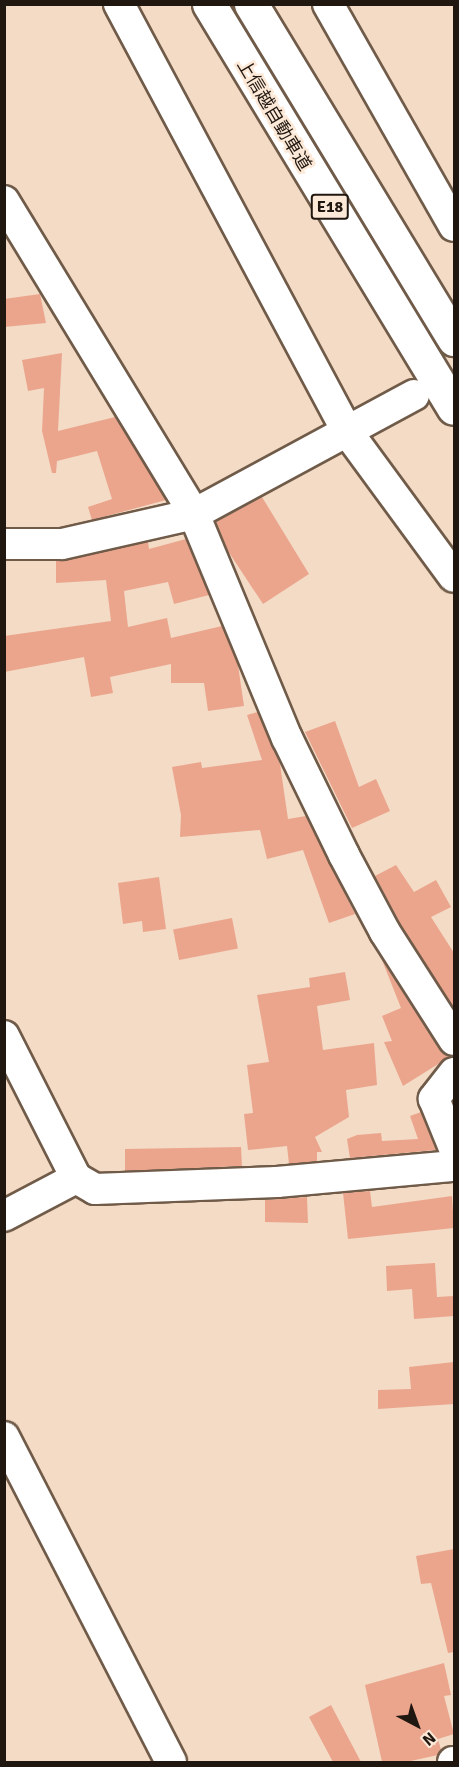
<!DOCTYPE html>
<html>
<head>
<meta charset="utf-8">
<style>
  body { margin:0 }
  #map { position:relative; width:459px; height:1767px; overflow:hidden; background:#f3dbc6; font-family:Signika,"Noto Sans JP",sans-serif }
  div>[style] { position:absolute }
  .building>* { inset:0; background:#eba58d; transform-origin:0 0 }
  .roads { filter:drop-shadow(2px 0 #705b49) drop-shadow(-2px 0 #705b49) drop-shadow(0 2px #705b49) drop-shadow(0 -2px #705b49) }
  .minor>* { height:30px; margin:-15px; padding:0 15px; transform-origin:15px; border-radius:15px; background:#fff }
  .highway>* { height:33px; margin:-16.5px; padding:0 16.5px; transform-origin:16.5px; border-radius:16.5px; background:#fff }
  span { translate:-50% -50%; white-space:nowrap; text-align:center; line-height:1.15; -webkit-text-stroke:5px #fde9d8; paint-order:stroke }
  .shield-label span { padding:2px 4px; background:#fde9d8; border:2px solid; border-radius:4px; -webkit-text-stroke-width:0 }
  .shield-label { font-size:16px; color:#201710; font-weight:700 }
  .street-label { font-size:18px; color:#201710 }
  .frame { position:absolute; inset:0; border:6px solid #201710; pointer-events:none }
  .north { position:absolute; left:387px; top:1695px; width:60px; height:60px; -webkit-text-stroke:4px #fde9d8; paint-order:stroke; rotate:139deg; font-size:16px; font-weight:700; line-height:24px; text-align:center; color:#201710 }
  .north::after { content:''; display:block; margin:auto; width:21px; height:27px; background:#201710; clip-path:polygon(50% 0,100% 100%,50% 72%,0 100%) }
</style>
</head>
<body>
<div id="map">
  <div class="building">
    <div style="clip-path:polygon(40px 294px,46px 323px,4px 327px,4px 299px)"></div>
    <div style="clip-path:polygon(62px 353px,58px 431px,115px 417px,166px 500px,92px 520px,88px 507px,112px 499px,97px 451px,57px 461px,56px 473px,52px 473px,42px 431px,44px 388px,28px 391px,22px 360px)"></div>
    <div style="clip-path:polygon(262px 497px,309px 574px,263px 604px,228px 551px,216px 522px)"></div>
    <div style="clip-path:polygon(186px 539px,209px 595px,174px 604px,168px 582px,124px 591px,128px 627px,167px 618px,171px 638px,222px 626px,238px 665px,244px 706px,208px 711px,204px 683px,171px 683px,171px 664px,110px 677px,113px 693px,91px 697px,84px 657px,4px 672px,4px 636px,111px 621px,106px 580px,56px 583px,56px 561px,148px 542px,149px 549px)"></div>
    <div style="clip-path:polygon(258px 712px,280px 764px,288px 819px,306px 816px,355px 914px,329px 923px,303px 850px,267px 859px,260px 830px,180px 837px,181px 815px,172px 767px,201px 762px,202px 768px,262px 760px,247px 715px)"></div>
    <div style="clip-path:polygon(335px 721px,359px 787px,376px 779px,390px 811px,352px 828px,305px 732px)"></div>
    <div style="clip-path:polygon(396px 865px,414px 892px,436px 880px,451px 907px,431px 917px,454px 953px,454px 1009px,400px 923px,375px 876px)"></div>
    <div style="clip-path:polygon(159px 877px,166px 929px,143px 932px,142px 921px,123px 924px,118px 883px)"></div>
    <div style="left:232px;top:918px;width:31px;height:60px;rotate:79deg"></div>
    <div style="clip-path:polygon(382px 960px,439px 1049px,451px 1056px,403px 1086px,384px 1042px,392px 1041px,382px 1016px,401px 1008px)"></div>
    <div style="clip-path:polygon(345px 972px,350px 1000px,317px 1006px,323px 1050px,374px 1043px,377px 1085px,346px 1090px,349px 1117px,315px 1137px,322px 1152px,317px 1152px,317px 1161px,289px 1164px,287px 1146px,248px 1150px,244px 1114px,253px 1113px,247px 1065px,269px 1062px,257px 995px,310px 987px,309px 978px)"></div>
    <div style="clip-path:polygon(421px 1112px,436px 1150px,350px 1158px,347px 1139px,357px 1135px,381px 1133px,382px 1141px,418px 1139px,410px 1116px)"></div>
    <div style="clip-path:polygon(241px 1147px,242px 1166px,125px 1171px,125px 1149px)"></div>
    <div style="clip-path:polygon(370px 1191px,372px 1207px,452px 1196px,454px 1228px,348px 1239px,343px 1193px)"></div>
    <div style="clip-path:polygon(307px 1197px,308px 1223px,265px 1222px,265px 1200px)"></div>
    <div style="clip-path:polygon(435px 1263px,437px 1297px,454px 1296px,454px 1316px,414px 1319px,412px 1289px,387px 1291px,386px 1266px)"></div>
    <div style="clip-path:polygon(454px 1362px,454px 1404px,378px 1409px,378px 1390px,411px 1389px,409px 1367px)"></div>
    <div style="clip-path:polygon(454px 1549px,454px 1652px,448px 1653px,431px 1583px,421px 1584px,416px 1556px)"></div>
    <div style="clip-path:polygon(444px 1663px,451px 1695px,444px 1696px,454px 1734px,438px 1739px,441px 1750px,438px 1755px,406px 1762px,382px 1762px,365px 1685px)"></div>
    <div style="clip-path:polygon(331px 1705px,361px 1762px,333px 1762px,309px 1717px)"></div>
  </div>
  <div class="roads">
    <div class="minor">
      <div style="left:119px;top:4px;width:483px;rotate:61.9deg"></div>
      <div style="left:346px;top:430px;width:182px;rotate:53.7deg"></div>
      <div style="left:328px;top:4px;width:255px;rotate:60.4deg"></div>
      <div style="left:4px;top:201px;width:366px;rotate:58.7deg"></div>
      <div style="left:194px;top:514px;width:243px;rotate:67.5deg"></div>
      <div style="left:287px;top:738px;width:130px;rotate:64deg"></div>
      <div style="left:344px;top:855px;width:87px;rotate:62deg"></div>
      <div style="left:385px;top:932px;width:128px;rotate:57.4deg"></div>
      <div style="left:4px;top:544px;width:58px"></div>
      <div style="left:62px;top:544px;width:135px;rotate:-12.8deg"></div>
      <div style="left:194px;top:514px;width:250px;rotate:-28.4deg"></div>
      <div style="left:4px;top:1036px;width:159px;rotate:63.1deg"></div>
      <div style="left:76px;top:1178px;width:22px;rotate:30deg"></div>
      <div style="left:95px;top:1189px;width:182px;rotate:-2.2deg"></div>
      <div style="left:277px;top:1182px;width:178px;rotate:-5.2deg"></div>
      <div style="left:454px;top:1073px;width:33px;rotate:128deg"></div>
      <div style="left:434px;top:1099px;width:53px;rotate:67.8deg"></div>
      <div style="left:4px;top:1216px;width:81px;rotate:-27.8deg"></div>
      <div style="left:4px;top:1437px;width:365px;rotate:62.8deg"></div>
      <div style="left:453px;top:1762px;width:1px"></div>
    </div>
    <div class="highway">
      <div style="left:209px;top:4px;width:472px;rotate:58.8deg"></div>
      <div style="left:251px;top:4px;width:392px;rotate:58.8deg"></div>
    </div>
  </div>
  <div class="shield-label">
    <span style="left:330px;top:207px">E18</span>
  </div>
  <div class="street-label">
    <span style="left:274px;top:115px;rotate:59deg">上信越自動車道</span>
  </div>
  <div class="frame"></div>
  <div class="north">N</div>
</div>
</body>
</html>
